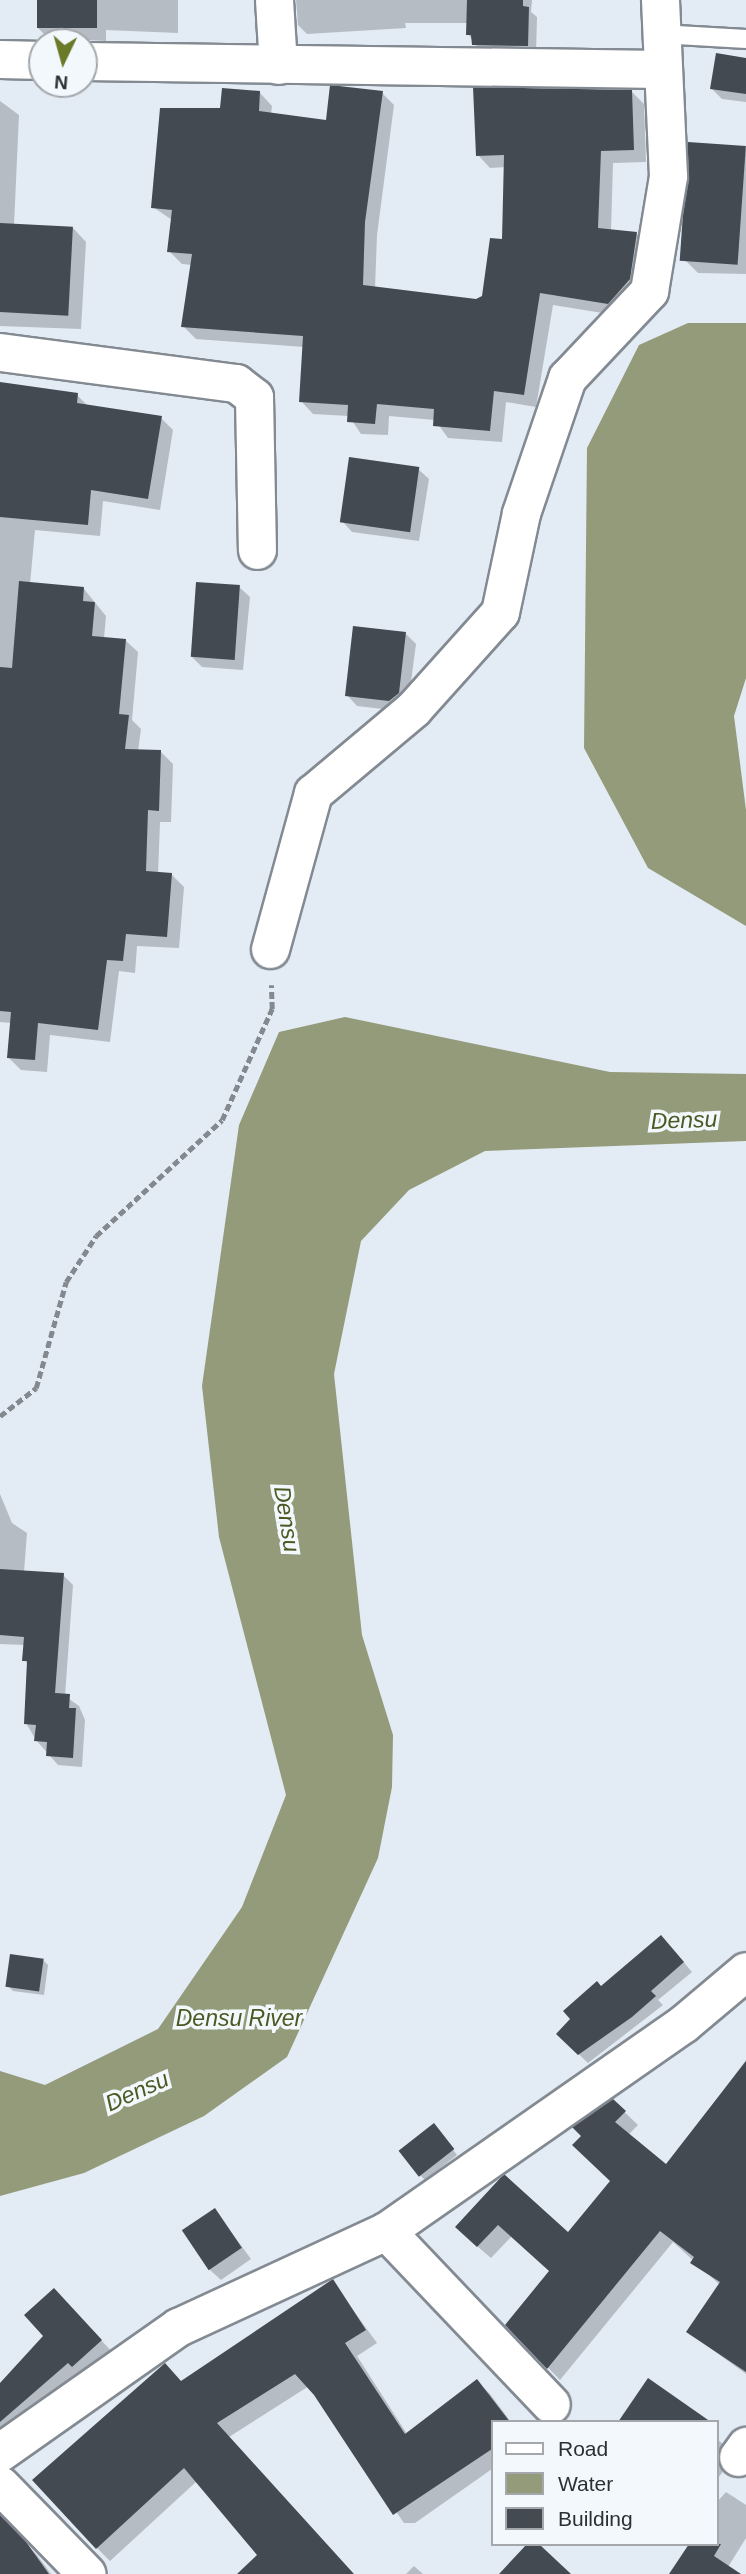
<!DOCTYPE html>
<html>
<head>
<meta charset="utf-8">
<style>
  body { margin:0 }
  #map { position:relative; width:746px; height:2574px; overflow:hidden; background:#e3ebf4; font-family:Helvetica,sans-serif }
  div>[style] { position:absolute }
  .water>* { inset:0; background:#939b7a }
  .shadow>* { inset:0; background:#0003 }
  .building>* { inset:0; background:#444a52; transform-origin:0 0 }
  .path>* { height:4.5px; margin-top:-2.25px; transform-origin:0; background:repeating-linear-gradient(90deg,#84898f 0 7px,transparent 0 10.5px) }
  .roads { filter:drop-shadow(2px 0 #838a92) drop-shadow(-2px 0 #838a92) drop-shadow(0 2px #838a92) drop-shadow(0 -2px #838a92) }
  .service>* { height:18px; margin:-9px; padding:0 9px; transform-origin:9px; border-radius:9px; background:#fff }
  .minor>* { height:37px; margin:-18.5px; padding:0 18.5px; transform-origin:18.5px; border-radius:18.5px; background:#fff }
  span { translate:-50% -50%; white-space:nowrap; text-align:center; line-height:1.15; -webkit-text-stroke:7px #f3f8fd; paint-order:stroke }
  .water-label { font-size:23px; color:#4d5822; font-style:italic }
  .legend { position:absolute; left:491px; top:2420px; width:228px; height:126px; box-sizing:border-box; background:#f3f8fd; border:2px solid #a4a8ac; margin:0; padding:9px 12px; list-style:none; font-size:21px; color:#2d3033 }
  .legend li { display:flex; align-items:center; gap:14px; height:35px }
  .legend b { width:35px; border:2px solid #a4a8ac }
  .north { position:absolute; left:28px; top:28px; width:70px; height:70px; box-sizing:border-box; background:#f3f8fd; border:2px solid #a4a8ac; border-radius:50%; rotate:185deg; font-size:19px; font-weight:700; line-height:28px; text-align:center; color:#2d3033 }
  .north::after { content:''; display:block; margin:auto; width:24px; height:32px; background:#6b7a28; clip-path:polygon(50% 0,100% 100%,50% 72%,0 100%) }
</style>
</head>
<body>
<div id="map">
  <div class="water">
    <div style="clip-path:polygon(688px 323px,746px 323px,746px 678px,734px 716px,746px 810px,746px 926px,648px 868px,584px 748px,587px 448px,639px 345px)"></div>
    <div style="clip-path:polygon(345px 1017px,610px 1072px,746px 1074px,746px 1141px,485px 1151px,409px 1190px,361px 1241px,334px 1374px,362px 1635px,393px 1735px,392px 1787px,378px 1858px,287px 2057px,204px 2116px,84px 2173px,0 2196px,0 2071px,45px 2085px,158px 2029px,242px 1907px,286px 1795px,219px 1537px,202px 1386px,239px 1125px,279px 1032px)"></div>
  </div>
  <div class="shadow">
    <div style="clip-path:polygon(39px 0,178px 0,178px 33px,106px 30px,106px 41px,48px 38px,38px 28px)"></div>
    <div style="clip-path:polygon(296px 0,532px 0,531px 12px,537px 17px,536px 54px,482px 53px,468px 34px,468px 23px,405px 23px,406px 28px,307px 34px,298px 25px)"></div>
    <div style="clip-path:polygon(746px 60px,746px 102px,722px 99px,712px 89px)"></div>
    <div style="clip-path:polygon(631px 91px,644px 104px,646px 162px,613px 163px,611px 231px,637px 234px,649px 246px,621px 316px,553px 305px,536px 407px,506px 402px,502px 442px,448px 438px,435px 420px,389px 416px,388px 435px,361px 434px,349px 416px,313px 414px,301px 401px,304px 347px,196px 339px,183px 326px,192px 265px,182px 264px,169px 251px,172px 220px,153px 207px,222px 110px,260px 93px,272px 106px,271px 114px,327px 122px,382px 93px,394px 105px,377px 235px,375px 288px,476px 301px,484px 297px,504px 241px,506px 167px,490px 168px,478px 155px)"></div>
    <div style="clip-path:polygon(0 101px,19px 115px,14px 225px,73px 228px,86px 242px,81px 329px,0 326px)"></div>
    <div style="clip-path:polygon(746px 148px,746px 274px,698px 273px,686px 261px)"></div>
    <div style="clip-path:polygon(0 383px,77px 395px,89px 407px,161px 418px,173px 430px,160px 510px,103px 501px,100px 536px,35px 530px,30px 584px,84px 589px,106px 616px,104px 638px,125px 640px,138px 652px,132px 720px,141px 729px,138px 751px,161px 752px,173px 764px,171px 822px,160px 822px,158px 874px,172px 875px,184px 887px,179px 948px,137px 946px,135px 973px,119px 971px,110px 1042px,50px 1035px,47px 1072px,21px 1070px,8px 1057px,11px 1023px,0 1022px)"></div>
    <div style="clip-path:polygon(418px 469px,429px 479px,419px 541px,352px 532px,342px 521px)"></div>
    <div style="clip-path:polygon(239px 587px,250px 597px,243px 670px,202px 667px,191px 656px)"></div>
    <div style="clip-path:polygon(406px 634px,416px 644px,408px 704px,400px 711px,357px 706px,347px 695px)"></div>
    <div style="clip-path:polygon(0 1494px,12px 1523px,27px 1533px,24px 1572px,63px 1575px,73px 1585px,65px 1696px,79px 1706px,85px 1720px,82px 1767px,58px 1765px,36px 1740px,26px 1723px,29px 1665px,24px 1660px,25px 1645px,0 1644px)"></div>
    <div style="clip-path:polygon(670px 1946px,692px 1972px,658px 2000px,663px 2005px,588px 2063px,567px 2043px,602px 1988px)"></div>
    <div style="clip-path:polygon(43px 1960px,48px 1965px,44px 1995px,13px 1991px,8px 1986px)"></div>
    <div style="clip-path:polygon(746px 2060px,746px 2374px,688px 2332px,720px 2285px,673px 2242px,560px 2380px,507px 2325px,551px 2272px,512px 2236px,491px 2258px,470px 2240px,504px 2177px,568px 2234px,612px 2181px,613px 2101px,638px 2125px,628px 2135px,666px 2167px)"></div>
    <div style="clip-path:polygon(438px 2130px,457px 2155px,425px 2180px,420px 2175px)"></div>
    <div style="clip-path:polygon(215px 2210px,251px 2259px,221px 2280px,210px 2270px)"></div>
    <div style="clip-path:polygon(332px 2281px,377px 2343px,357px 2356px,407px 2434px,477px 2381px,490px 2394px,511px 2422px,492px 2422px,492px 2469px,415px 2523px,404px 2523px,309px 2386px,229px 2437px,352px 2574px,240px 2574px,259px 2555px,197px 2481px,110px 2561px,97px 2548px,181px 2382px)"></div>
    <div style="clip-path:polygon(66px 2302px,113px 2353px,0 2448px,0 2386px,46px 2336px)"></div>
    <div style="clip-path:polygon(716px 2438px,735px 2455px,716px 2481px)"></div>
    <div style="clip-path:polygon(726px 2492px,746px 2505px,746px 2538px,728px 2567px,736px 2574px,671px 2574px,716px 2544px,716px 2503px)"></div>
    <div style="clip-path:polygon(0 2517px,37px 2555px,51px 2574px,0 2574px)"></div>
    <div style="clip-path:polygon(414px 2566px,423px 2574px,406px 2574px)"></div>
  </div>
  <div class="building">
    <div style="left:37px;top:0;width:60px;height:28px"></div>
    <div style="clip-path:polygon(467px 0,523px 0,523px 6px,529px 7px,528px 46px,472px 45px,471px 35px,466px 35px)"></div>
    <div style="clip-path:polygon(716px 53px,746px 58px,746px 94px,710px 89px)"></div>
    <div style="clip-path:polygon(330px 85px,383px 91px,365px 222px,363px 285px,476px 299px,482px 296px,490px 238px,502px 239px,504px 155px,476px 156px,473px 87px,632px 90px,634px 150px,601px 151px,598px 228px,637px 232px,630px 279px,608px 304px,540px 293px,524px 395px,494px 391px,490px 431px,433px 426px,434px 409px,377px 404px,375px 424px,347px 422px,348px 405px,299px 402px,303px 336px,181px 327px,192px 254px,167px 252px,172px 210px,151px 208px,160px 108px,220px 108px,222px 88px,260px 91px,259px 111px,326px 120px)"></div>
    <div style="left:688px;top:142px;width:58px;height:119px;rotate:4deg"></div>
    <div style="left:0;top:223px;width:73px;height:89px;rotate:3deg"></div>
    <div style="clip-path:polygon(0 382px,78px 393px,77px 403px,162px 416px,148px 499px,91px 490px,88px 525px,0 517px)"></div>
    <div style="left:349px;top:457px;width:71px;height:66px;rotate:8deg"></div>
    <div style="clip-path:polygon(19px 581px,84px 587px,83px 601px,95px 602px,92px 636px,126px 639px,119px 714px,129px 715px,125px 749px,161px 750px,159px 811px,148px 810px,146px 871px,172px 873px,167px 937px,126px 934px,123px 961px,107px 960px,98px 1030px,38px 1023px,35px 1060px,7px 1058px,11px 1012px,0 1011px,0 667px,12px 668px)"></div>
    <div style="left:196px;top:582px;width:44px;height:75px;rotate:4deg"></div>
    <div style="clip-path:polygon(353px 626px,406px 632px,399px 693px,389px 701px,345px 696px)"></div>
    <div style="clip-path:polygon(0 1569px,64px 1573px,55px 1693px,70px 1694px,69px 1708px,76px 1708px,73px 1758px,46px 1756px,47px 1742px,34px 1741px,36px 1725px,24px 1724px,27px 1661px,22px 1661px,24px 1637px,0 1635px)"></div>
    <div style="clip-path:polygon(661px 1935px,684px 1962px,651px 1991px,656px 1996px,632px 2017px,578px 2055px,556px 2034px,570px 2019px,563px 2011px,597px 1981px,601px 1986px)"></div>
    <div style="left:10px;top:1954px;width:34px;height:33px;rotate:8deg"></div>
    <div style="clip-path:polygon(746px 2061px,746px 2372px,686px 2332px,720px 2282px,690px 2263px,694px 2257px,660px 2231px,547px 2369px,505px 2325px,549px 2271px,498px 2225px,477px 2247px,455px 2227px,504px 2174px,568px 2232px,610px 2181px,572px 2145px,581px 2136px,572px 2127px,613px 2099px,626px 2111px,615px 2122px,666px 2164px)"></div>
    <div style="left:434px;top:2123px;width:33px;height:45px;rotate:52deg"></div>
    <div style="left:215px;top:2208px;width:48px;height:40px;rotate:56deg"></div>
    <div style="clip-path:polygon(333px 2279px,366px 2330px,345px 2343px,405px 2434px,477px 2379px,510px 2422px,492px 2422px,492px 2449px,393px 2515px,314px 2395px,295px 2374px,217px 2423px,354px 2574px,237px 2574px,257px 2555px,184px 2468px,96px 2549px,32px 2480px,165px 2363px,181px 2381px)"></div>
    <div style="clip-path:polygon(54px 2288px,102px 2340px,72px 2367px,68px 2363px,0 2422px,0 2383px,43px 2336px,24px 2315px)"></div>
    <div style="clip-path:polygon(648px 2378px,711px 2422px,618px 2422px)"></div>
    <div style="clip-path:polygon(0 2515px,24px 2539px,49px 2574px,0 2574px)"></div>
    <div style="clip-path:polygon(527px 2544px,539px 2544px,571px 2574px,499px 2574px)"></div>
    <div style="clip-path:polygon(689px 2544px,721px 2544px,714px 2556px,741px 2574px,669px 2574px)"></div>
  </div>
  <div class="path">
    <div style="left:0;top:1416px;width:46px;rotate:-37.9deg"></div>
    <div style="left:36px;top:1388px;width:110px;rotate:-74.2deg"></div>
    <div style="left:66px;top:1282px;width:55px;rotate:-56.9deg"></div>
    <div style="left:96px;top:1236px;width:171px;rotate:-42.6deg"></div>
    <div style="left:222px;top:1120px;width:122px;rotate:-65.8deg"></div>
    <div style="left:272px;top:1009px;width:24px;rotate:-92deg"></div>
  </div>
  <div class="roads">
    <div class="service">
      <div style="left:660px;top:34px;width:86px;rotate:3.3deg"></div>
    </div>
    <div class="minor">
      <div style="left:274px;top:0;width:65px;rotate:86.5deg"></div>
      <div style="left:0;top:59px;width:42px;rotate:1.4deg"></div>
      <div style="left:84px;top:61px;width:577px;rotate:0.79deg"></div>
      <div style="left:0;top:352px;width:238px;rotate:7.5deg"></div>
      <div style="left:236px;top:383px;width:23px;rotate:38deg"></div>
      <div style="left:254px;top:397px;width:153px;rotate:88.9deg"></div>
      <div style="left:270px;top:949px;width:162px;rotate:-74.6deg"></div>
      <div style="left:313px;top:793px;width:131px;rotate:-40deg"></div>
      <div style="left:413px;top:709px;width:130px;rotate:-48.1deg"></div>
      <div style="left:500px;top:612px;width:101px;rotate:-78deg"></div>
      <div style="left:521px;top:513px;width:143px;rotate:-71.2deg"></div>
      <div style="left:567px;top:378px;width:120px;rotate:-46.7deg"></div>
      <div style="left:649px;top:291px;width:117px;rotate:-80.6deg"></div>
      <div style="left:668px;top:176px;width:176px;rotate:-92.6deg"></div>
      <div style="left:386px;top:2231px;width:239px;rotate:46.4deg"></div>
      <div style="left:0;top:2452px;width:218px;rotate:-35.1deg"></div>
      <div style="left:178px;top:2327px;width:229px;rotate:-24.8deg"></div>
      <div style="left:386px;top:2231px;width:362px;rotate:-34.9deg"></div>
      <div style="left:683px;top:2024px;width:82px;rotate:-40.1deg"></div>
      <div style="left:738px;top:2457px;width:14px;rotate:-54deg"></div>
      <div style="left:0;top:2485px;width:124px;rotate:45.7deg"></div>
    </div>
  </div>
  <div class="water-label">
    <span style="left:684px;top:1120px;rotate:-2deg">Densu</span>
    <span style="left:287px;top:1519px;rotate:81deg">Densu</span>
    <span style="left:239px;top:2018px">Densu River</span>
    <span style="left:137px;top:2091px;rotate:-24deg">Densu</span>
  </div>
  <ul class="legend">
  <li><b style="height:9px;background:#fff"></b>Road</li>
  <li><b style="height:19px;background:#939b7a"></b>Water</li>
  <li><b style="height:19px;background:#444a52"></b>Building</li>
  </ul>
  <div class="north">N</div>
</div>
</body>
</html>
